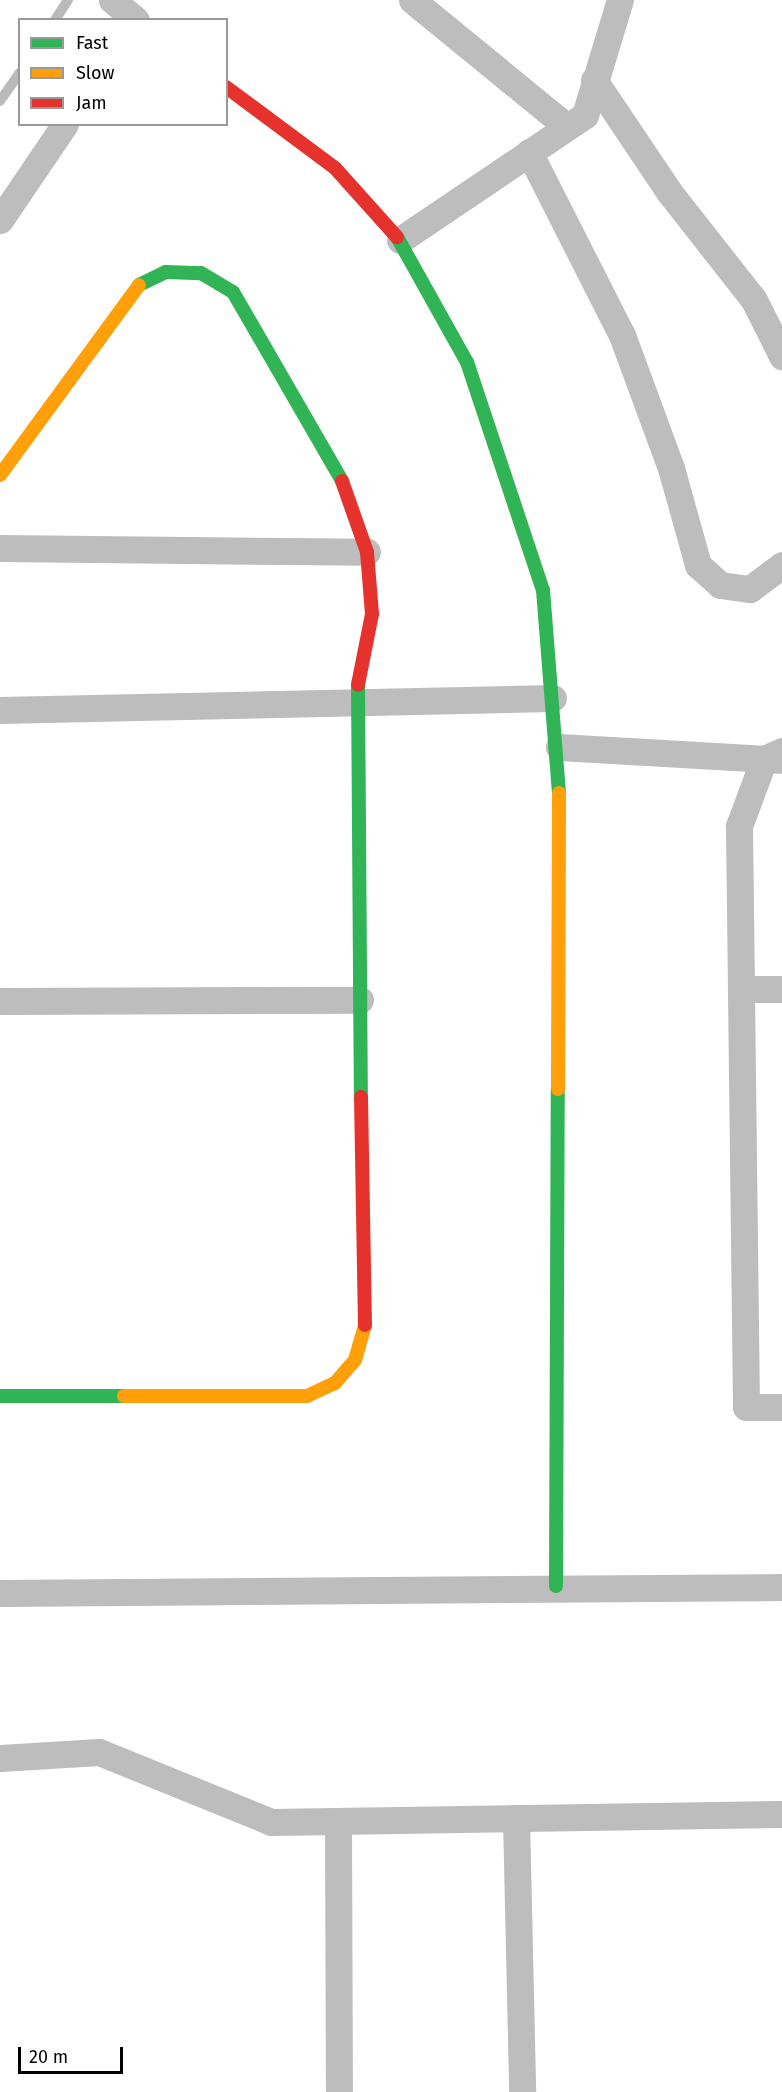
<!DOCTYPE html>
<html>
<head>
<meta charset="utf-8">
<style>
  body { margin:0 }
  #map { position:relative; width:782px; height:2092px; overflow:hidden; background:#fff; font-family:"Fira Sans",sans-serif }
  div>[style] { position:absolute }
  .stream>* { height:10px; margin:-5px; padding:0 5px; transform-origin:5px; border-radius:5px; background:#bababa }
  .street>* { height:27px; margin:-13.5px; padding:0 13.5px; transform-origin:13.5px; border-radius:13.5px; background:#bdbdbd }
  .fast>* { height:14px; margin:-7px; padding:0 7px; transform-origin:7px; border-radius:7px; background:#30b455 }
  .slow>* { height:14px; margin:-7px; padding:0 7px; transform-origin:7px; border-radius:7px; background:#ff9f0a }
  .jam>* { height:14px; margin:-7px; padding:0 7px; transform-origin:7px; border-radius:7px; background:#e5322d }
  span { translate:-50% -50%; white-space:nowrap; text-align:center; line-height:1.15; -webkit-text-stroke:6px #fff; paint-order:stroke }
  .legend { position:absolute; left:18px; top:18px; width:210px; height:108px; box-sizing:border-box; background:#fff; border:2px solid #999; margin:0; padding:8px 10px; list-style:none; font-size:18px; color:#000 }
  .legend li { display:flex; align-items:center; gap:12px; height:30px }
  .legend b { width:30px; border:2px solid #999 }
  .scale { position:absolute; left:18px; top:2047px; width:105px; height:27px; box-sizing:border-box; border:3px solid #000; border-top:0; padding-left:8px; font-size:18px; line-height:21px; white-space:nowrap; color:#000; -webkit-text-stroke:4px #fff; paint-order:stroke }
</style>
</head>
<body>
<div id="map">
  <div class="stream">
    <div style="left:55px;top:20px;width:24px;rotate:-57deg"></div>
    <div style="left:0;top:101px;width:35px;rotate:-55deg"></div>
  </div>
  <div class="street">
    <div style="left:112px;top:0;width:31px;rotate:40deg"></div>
    <div style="left:412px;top:0;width:200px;rotate:39.3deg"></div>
    <div style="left:594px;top:80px;width:136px;rotate:56.1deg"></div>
    <div style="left:670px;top:193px;width:136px;rotate:51.9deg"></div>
    <div style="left:754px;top:300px;width:63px;rotate:63.4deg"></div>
    <div style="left:529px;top:152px;width:205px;rotate:63.1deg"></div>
    <div style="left:622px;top:335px;width:142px;rotate:69.8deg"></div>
    <div style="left:671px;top:468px;width:101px;rotate:74.4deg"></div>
    <div style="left:698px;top:565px;width:30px;rotate:42deg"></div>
    <div style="left:720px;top:585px;width:30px;rotate:8deg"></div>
    <div style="left:750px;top:589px;width:40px;rotate:-37deg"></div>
    <div style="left:0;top:220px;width:116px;rotate:-55.9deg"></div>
    <div style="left:400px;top:240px;width:223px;rotate:-34deg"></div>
    <div style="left:585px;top:115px;width:120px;rotate:-73.1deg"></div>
    <div style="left:0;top:548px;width:367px;rotate:0.6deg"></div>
    <div style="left:0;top:710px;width:553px;rotate:-1.24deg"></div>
    <div style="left:559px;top:747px;width:223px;rotate:3.3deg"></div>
    <div style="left:782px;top:751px;width:20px;rotate:156deg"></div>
    <div style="left:764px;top:759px;width:72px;rotate:110.5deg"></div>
    <div style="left:739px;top:826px;width:581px;rotate:89.31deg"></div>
    <div style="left:746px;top:1407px;width:36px"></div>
    <div style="left:741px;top:989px;width:41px"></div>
    <div style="left:0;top:1001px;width:360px;rotate:-0.2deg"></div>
    <div style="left:0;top:1593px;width:782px;rotate:-0.44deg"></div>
    <div style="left:0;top:1758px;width:99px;rotate:-3.5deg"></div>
    <div style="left:99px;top:1752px;width:186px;rotate:22.1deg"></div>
    <div style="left:271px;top:1822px;width:511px;rotate:-0.9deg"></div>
    <div style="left:516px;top:1818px;width:274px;rotate:88.7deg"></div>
    <div style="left:338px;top:1821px;width:271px;rotate:89.8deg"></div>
  </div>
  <div class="fast">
    <div style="left:397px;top:237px;width:143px;rotate:60.8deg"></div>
    <div style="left:467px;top:362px;width:240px;rotate:71.6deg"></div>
    <div style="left:543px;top:590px;width:204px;rotate:85.5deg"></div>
    <div style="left:139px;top:285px;width:30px;rotate:-26deg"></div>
    <div style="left:166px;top:272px;width:35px;rotate:2deg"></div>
    <div style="left:201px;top:273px;width:37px;rotate:31deg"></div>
    <div style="left:233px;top:292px;width:218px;rotate:60deg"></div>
    <div style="left:358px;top:685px;width:412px;rotate:89.6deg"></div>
    <div style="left:0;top:1396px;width:124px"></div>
    <div style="left:556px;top:1586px;width:497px;rotate:-89.8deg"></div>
  </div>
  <div class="slow">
    <div style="left:0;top:475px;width:235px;rotate:-53.8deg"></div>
    <div style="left:558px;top:1089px;width:296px;rotate:-89.8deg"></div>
    <div style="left:124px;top:1396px;width:183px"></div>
    <div style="left:307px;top:1396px;width:31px;rotate:-25deg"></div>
    <div style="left:335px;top:1383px;width:30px;rotate:-49deg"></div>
    <div style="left:355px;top:1360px;width:36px;rotate:-74deg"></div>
  </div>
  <div class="jam">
    <div style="left:226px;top:87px;width:136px;rotate:36.6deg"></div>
    <div style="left:335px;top:168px;width:93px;rotate:48.1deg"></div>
    <div style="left:342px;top:481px;width:75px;rotate:70.6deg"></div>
    <div style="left:367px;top:552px;width:62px;rotate:85.4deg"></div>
    <div style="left:372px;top:614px;width:72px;rotate:101.2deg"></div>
    <div style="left:361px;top:1097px;width:228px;rotate:89deg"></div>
  </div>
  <ul class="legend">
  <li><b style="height:8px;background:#30b455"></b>Fast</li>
  <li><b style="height:8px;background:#ff9f0a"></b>Slow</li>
  <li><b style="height:8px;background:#e5322d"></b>Jam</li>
  </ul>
  <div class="scale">20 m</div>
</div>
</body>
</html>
